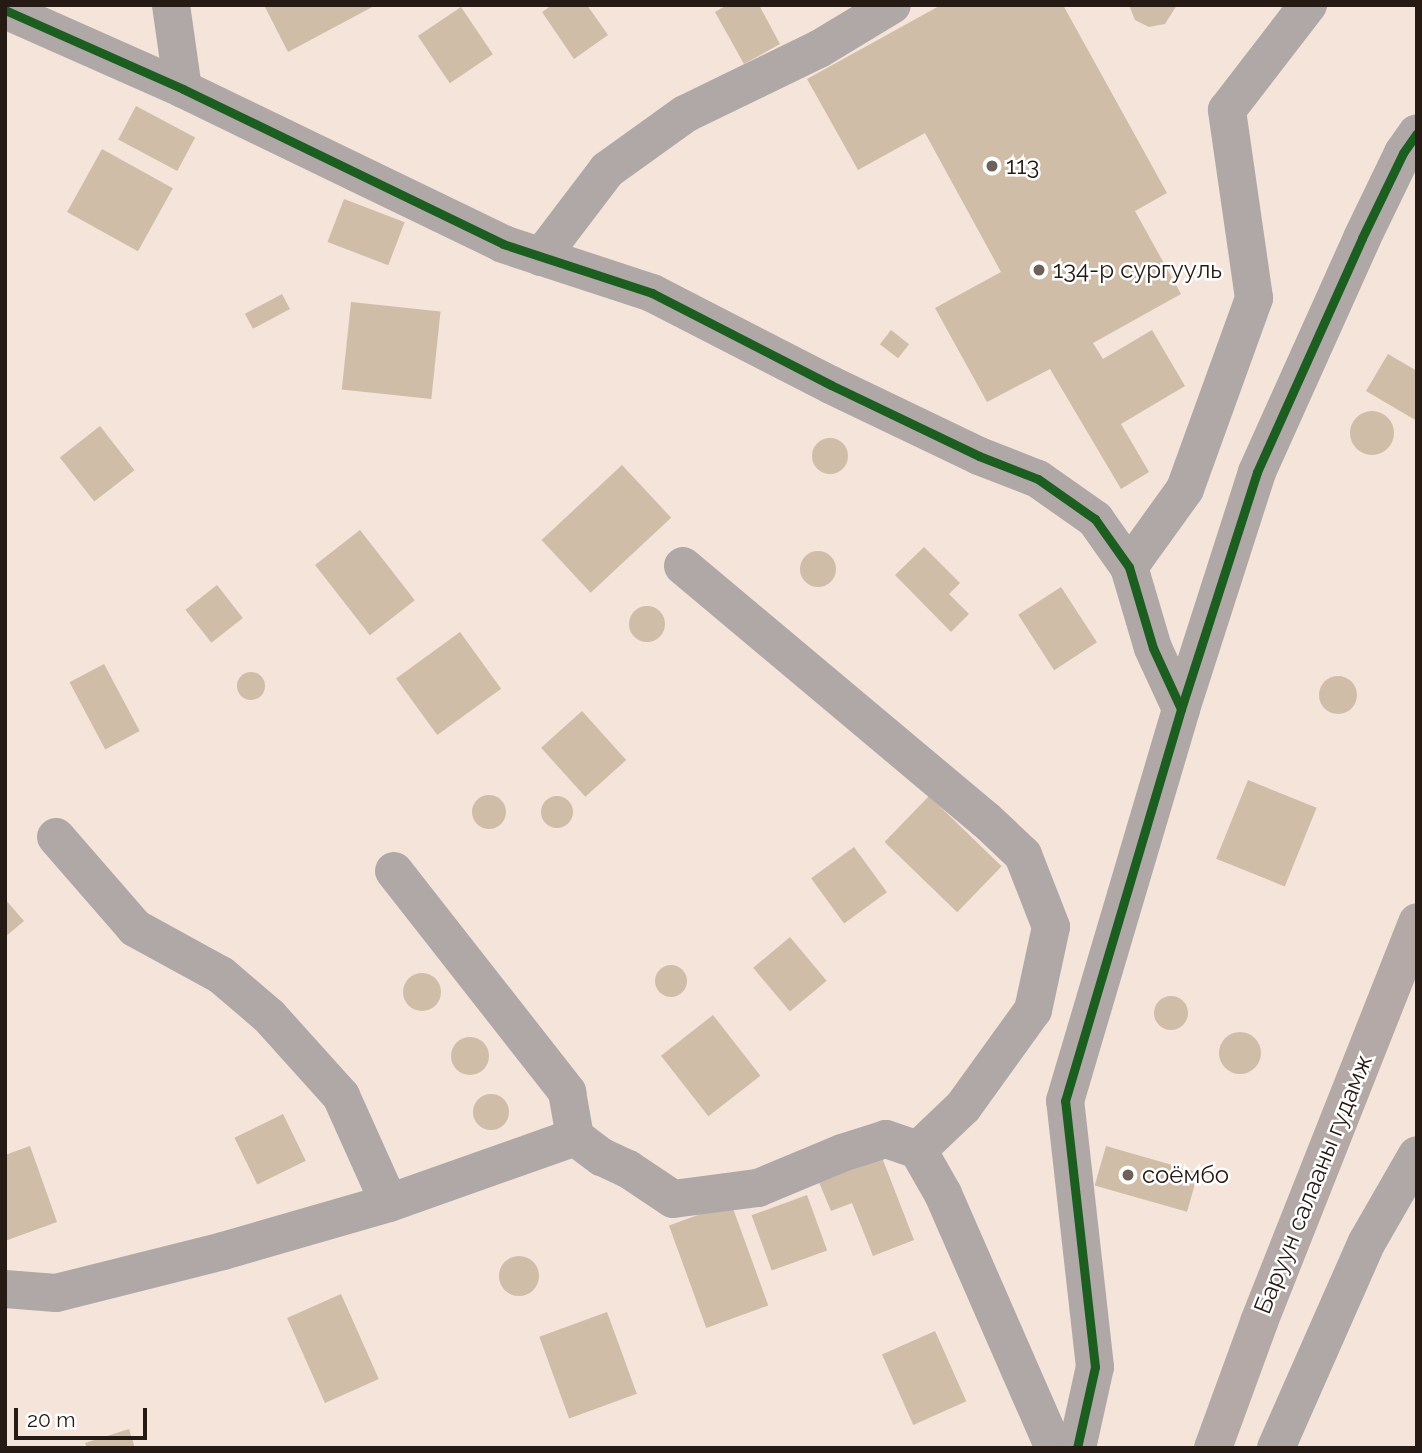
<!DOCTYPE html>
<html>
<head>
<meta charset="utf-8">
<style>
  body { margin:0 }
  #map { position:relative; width:1422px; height:1453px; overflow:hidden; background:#f4e4da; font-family:Raleway,sans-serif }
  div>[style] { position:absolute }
  .building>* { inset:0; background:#d0bda8; transform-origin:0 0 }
  .round { border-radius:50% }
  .minor>* { height:38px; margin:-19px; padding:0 19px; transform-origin:19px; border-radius:19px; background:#afa8a7 }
  .major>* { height:38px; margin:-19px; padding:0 19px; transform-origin:19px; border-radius:19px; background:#b4a9a6 }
  .cycleway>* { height:9px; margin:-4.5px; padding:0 4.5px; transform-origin:4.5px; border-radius:4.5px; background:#1b5e20 }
  .dots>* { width:19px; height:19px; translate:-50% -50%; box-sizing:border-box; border:4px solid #fff; border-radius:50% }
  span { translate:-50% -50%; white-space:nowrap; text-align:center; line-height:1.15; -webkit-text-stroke:5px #fff; paint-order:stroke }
  .poi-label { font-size:24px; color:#251a14 }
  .left { translate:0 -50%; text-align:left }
  .street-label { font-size:24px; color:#251a14 }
  .frame { position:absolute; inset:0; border:7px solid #251a14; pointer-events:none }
  .scale { position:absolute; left:14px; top:1408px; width:133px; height:32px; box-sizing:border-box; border:4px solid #251a14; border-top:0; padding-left:9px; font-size:21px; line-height:24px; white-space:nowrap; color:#251a14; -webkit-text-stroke:5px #fff; paint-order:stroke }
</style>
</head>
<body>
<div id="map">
  <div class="building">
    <div style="clip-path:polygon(269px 5px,376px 5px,288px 52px,265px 7px)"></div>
    <div style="clip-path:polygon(552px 5px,587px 5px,608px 35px,574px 59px,542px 12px)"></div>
    <div style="clip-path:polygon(727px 5px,759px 5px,780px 44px,744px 64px,715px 12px)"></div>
    <div style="clip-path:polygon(941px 5px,1063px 5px,1167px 193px,1135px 211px,1181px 294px,1093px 343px,1103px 359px,1152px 330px,1185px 386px,1121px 424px,1149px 472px,1121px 489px,1050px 369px,987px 402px,935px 308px,1001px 272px,925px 133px,858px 170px,807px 79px)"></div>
    <div style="clip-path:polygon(1129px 5px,1177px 5px,1165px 24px,1149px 27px,1135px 20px)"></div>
    <div style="left:461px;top:7px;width:57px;height:52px;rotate:56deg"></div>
    <div style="left:136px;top:106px;width:67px;height:38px;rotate:28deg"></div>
    <div style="left:102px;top:149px;width:81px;height:72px;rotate:29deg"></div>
    <div style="left:344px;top:199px;width:65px;height:46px;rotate:21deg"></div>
    <div style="left:282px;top:294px;width:17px;height:42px;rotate:62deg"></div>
    <div style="left:351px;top:302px;width:90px;height:88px;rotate:6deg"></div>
    <div style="left:891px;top:330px;width:23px;height:18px;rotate:38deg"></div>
    <div style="clip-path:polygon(1388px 354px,1417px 371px,1417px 421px,1366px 391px)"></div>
    <div class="round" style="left:1350px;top:411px;width:44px;height:44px"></div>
    <div style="left:100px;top:426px;width:56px;height:51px;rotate:52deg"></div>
    <div class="round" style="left:812px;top:438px;width:36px;height:36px"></div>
    <div style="left:622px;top:465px;width:72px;height:110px;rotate:47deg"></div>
    <div style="left:360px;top:530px;width:89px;height:57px;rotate:52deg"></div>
    <div style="clip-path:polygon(924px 547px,960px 583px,949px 594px,969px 614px,951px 632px,895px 575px)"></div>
    <div class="round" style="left:800px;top:551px;width:36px;height:36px"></div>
    <div style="left:217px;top:585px;width:42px;height:40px;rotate:52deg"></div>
    <div style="left:1061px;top:587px;width:66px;height:51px;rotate:57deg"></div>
    <div class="round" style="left:629px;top:606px;width:36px;height:36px"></div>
    <div style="left:460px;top:632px;width:70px;height:79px;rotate:54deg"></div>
    <div style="left:104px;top:664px;width:76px;height:39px;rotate:62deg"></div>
    <div class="round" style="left:237px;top:672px;width:28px;height:28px"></div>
    <div class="round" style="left:1319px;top:676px;width:38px;height:38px"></div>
    <div style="left:582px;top:711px;width:66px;height:55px;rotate:48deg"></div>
    <div style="left:1248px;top:780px;width:74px;height:85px;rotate:22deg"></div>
    <div class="round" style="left:472px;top:795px;width:34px;height:34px"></div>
    <div class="round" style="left:541px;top:796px;width:32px;height:32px"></div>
    <div style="left:929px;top:796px;width:101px;height:64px;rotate:44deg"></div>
    <div style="left:854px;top:847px;width:56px;height:53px;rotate:54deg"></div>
    <div style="clip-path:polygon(5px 899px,24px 921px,5px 937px)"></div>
    <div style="left:790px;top:937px;width:57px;height:48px;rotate:50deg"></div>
    <div class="round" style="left:655px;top:965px;width:32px;height:32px"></div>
    <div class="round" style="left:403px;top:973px;width:38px;height:38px"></div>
    <div class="round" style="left:1154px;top:996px;width:34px;height:34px"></div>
    <div style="left:713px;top:1015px;width:77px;height:66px;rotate:52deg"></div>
    <div class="round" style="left:1219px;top:1032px;width:42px;height:42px"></div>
    <div class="round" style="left:451px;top:1037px;width:38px;height:38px"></div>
    <div class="round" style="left:473px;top:1094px;width:36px;height:36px"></div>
    <div style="left:283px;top:1114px;width:52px;height:54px;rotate:64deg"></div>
    <div style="clip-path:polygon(30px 1146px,57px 1222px,5px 1241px,5px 1155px)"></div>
    <div style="left:1106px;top:1146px;width:96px;height:41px;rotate:16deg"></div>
    <div style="clip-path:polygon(881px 1155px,914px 1240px,873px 1256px,852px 1203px,831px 1211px,818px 1180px)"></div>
    <div style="left:807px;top:1195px;width:59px;height:59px;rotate:70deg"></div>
    <div style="left:731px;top:1203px;width:109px;height:66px;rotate:70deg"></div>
    <div class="round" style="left:499px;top:1256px;width:40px;height:40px"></div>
    <div style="left:341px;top:1294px;width:93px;height:59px;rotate:66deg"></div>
    <div style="left:607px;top:1312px;width:87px;height:72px;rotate:70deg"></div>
    <div style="left:935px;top:1331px;width:77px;height:58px;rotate:66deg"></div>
    <div style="clip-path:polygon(129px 1429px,135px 1448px,87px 1448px,85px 1443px)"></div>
  </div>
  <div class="minor">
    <div style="left:171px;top:5px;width:85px;rotate:81.9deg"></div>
    <div style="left:5px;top:10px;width:195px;rotate:23.9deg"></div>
    <div style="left:183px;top:89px;width:356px;rotate:25.8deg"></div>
    <div style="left:503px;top:244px;width:157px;rotate:18.2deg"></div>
    <div style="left:652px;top:293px;width:201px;rotate:27.2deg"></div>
    <div style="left:831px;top:385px;width:164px;rotate:25.6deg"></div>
    <div style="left:979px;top:456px;width:63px;rotate:21.3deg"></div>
    <div style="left:1038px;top:479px;width:70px;rotate:35.1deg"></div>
    <div style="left:1095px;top:519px;width:59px;rotate:54.7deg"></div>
    <div style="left:1129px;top:567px;width:84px;rotate:73.5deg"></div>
    <div style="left:1153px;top:648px;width:67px;rotate:65.3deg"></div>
    <div style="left:541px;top:257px;width:109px;rotate:-52.8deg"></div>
    <div style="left:607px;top:170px;width:96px;rotate:-35.7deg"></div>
    <div style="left:685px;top:114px;width:149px;rotate:-25.9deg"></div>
    <div style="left:819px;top:49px;width:85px;rotate:-31.1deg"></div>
    <div style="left:683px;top:566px;width:395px;rotate:40deg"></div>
    <div style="left:986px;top:820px;width:51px;rotate:43.4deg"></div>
    <div style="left:1023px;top:855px;width:77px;rotate:68.7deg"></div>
    <div style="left:1051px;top:927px;width:85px;rotate:102.2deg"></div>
    <div style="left:1033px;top:1010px;width:120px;rotate:125.8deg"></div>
    <div style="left:963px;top:1107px;width:62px;rotate:136.3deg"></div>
    <div style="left:1129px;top:567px;width:96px;rotate:-54.3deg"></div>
    <div style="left:1185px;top:489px;width:203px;rotate:-70.1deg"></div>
    <div style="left:1254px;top:298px;width:190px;rotate:-98.2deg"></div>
    <div style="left:1227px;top:110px;width:133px;rotate:-52.4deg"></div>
    <div style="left:56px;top:837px;width:121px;rotate:49deg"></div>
    <div style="left:135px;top:928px;width:98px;rotate:28.7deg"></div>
    <div style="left:221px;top:975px;width:63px;rotate:40.5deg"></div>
    <div style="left:269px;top:1016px;width:108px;rotate:48deg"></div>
    <div style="left:341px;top:1096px;width:117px;rotate:65.8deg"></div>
    <div style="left:394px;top:871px;width:281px;rotate:51.9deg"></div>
    <div style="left:567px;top:1092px;width:46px;rotate:79.9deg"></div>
    <div style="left:5px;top:1289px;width:51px;rotate:4.5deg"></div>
    <div style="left:56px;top:1293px;width:172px;rotate:-14.1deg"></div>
    <div style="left:223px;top:1251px;width:173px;rotate:-16.1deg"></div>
    <div style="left:389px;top:1203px;width:197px;rotate:-19.5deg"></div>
    <div style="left:575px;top:1137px;width:34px;rotate:37deg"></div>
    <div style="left:602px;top:1157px;width:29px;rotate:25deg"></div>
    <div style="left:628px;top:1169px;width:54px;rotate:33.7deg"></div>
    <div style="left:673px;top:1199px;width:86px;rotate:-7.4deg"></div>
    <div style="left:758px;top:1188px;width:91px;rotate:-22.6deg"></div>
    <div style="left:842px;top:1153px;width:46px;rotate:-17.7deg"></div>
    <div style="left:886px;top:1139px;width:34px;rotate:19deg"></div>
    <div style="left:918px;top:1150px;width:51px;rotate:60.4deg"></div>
    <div style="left:943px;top:1194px;width:277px;rotate:66.4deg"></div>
    <div style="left:1077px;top:1448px;width:83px;rotate:-77.5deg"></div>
    <div style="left:1095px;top:1367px;width:268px;rotate:-96.4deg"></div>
    <div style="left:1065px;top:1101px;width:409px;rotate:-73.5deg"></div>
    <div style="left:1181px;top:709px;width:249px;rotate:-72.2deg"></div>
    <div style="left:1257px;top:472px;width:256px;rotate:-65.8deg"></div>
    <div style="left:1362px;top:238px;width:94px;rotate:-64.2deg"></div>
    <div style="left:1403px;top:153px;width:24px;rotate:-55deg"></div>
    <div style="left:1276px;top:1448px;width:225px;rotate:-66.2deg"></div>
    <div style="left:1367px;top:1242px;width:100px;rotate:-60.1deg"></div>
  </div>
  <div class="major">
    <div style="left:1213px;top:1448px;width:134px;rotate:-69.9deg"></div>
    <div style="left:1259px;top:1322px;width:430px;rotate:-68.4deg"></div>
  </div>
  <div class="cycleway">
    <div style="left:5px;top:10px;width:195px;rotate:23.9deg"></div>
    <div style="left:183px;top:89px;width:356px;rotate:25.8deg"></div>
    <div style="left:503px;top:244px;width:157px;rotate:18.2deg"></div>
    <div style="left:652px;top:293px;width:201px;rotate:27.2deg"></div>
    <div style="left:831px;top:385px;width:164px;rotate:25.6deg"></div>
    <div style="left:979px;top:456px;width:63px;rotate:21.3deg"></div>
    <div style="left:1038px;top:479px;width:70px;rotate:35.1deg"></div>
    <div style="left:1095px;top:519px;width:59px;rotate:54.7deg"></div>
    <div style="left:1129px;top:567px;width:84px;rotate:73.5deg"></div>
    <div style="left:1153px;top:648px;width:67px;rotate:65.3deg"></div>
    <div style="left:1077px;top:1448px;width:83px;rotate:-77.5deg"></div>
    <div style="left:1095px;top:1367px;width:268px;rotate:-96.4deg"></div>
    <div style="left:1065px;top:1101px;width:409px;rotate:-73.5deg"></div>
    <div style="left:1181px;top:709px;width:249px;rotate:-72.2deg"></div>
    <div style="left:1257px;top:472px;width:256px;rotate:-65.8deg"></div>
    <div style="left:1362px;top:238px;width:94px;rotate:-64.2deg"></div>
    <div style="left:1403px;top:153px;width:24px;rotate:-55deg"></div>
  </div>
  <div class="dots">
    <div style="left:992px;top:166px;background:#6d6159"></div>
    <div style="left:1039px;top:270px;background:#6d6159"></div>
    <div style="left:1128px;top:1175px;background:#6d6159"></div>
  </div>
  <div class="poi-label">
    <span class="left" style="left:1006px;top:166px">113</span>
    <span class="left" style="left:1053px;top:270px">134-р сургууль</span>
    <span class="left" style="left:1142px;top:1175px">соёмбо</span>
  </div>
  <div class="street-label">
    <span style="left:1313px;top:1184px;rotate:-68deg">Баруун салааны гудамж</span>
  </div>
  <div class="frame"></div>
  <div class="scale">20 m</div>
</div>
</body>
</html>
